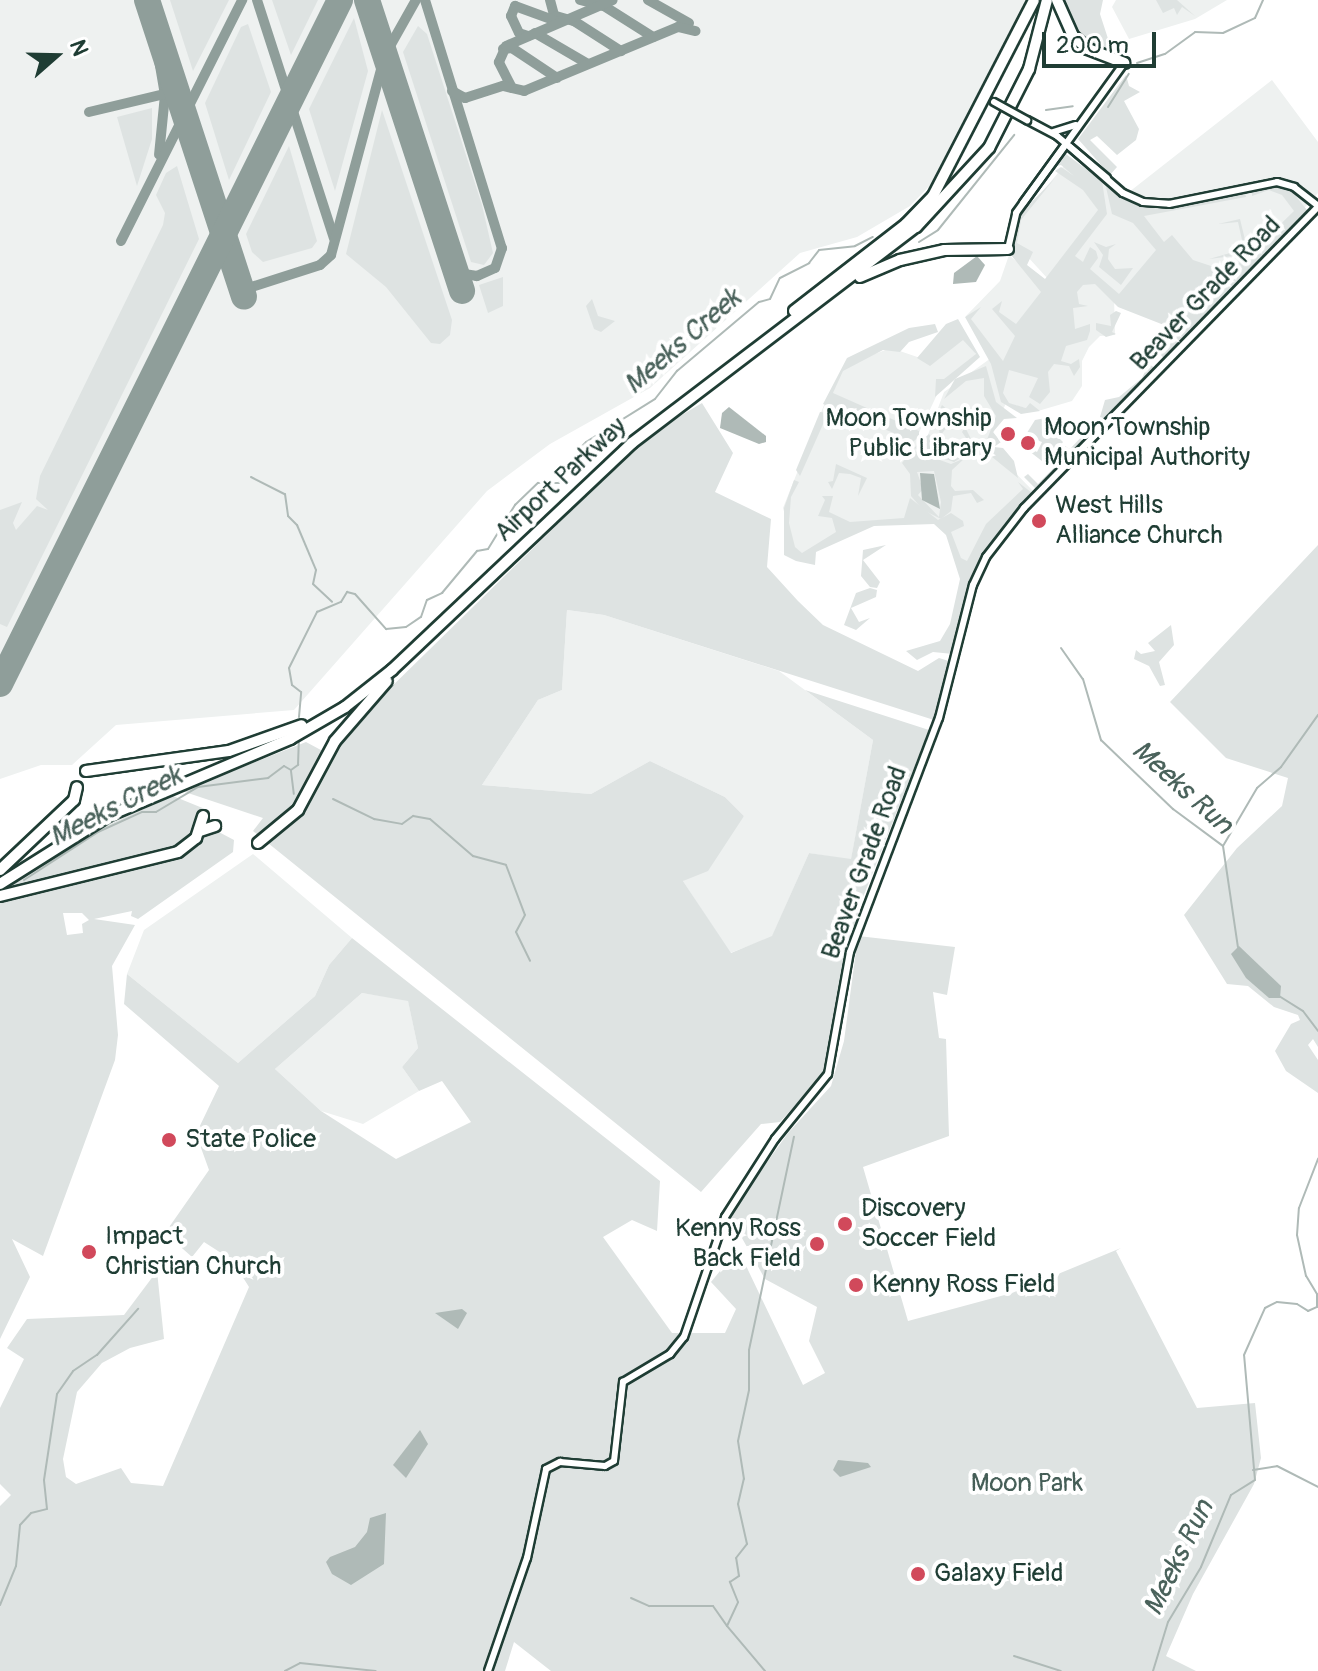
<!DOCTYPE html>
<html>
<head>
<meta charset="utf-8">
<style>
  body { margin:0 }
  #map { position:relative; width:1318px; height:1671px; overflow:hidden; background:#fff; font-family:Pangolin,sans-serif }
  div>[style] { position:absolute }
  .built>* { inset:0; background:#eef1f0 }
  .green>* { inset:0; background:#dee3e2 }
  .water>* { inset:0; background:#afbab7 }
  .stream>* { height:2px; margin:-1px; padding:0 1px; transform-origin:1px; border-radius:1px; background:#afbab7 }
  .taxiway>* { height:10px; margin:-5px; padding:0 5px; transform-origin:5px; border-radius:5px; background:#8f9e9a }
  .runway>* { height:26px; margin:-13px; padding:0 13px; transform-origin:13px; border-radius:13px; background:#8f9e9a }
  .roads { filter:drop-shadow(2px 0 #1f3d34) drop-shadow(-2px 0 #1f3d34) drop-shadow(0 2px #1f3d34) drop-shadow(0 -2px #1f3d34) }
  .secondary>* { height:6px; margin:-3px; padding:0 3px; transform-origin:3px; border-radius:3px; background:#fff }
  .highway>* { height:10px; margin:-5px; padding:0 5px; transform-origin:5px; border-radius:5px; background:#fff }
  .bridges { filter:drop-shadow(2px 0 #1f3d34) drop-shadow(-2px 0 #1f3d34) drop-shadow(0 2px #1f3d34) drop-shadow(0 -2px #1f3d34) }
  .secondary-bridge>* { height:6px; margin:-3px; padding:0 3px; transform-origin:3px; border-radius:3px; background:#fff }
  .dots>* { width:22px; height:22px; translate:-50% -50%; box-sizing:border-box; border:4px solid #fff; border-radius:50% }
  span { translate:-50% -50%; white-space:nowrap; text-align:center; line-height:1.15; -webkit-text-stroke:8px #fff; paint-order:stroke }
  .street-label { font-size:26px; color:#1f3d34 }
  .poi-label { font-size:26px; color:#1f3d34 }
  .right { translate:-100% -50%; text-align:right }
  .left { translate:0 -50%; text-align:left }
  .park-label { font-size:26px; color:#455e57 }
  .water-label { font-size:28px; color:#4a625b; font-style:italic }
  .north { position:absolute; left:16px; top:16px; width:80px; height:80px; -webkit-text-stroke:6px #fff; paint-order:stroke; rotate:70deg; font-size:22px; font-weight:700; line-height:32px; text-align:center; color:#1f3d34 }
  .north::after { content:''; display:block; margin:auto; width:28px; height:36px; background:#1f3d34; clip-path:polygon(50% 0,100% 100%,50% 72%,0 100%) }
  .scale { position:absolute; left:1042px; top:32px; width:114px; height:36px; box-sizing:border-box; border:4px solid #1f3d34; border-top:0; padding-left:10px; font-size:24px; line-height:28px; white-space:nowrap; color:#1f3d34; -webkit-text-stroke:6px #fff; paint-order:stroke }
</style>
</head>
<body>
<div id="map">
  <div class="built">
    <div style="clip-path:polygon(0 0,1025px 0,942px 173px,910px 206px,857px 237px,800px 253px,650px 388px,550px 444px,487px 491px,294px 710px,116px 725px,72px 765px,41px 765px,0 779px)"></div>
    <div style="clip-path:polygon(1116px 0,1227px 0,1195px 19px,1129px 39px,1112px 7px)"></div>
    <div style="clip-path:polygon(1272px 80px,1318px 142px,1318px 193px,1245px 272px,1122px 301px,1114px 296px,1115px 335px,1100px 336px,1089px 347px,1082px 361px,1082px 386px,1072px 401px,1038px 411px,1006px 403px,988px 445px,1034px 492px,966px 572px,948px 527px,925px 517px,868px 524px,797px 558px,783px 508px,826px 400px,926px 440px,944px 392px,991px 358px,966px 316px,1000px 281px,1009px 255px,1046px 288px,1101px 215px,1097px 189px,1104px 181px,1124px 196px)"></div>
    <div style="clip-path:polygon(1067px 162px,1099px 211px,1048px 279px,1016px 244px,1019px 220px)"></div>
    <div style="clip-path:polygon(966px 336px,978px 358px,942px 384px,918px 435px,831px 397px,842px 370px,869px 356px,891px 348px,929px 361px)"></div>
    <div style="clip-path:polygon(567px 610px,604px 615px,779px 671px,873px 740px,851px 860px,809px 853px,772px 937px,730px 953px,683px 881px,744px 816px,725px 797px,650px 761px,591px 794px,482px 785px,538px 700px,562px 690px)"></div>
    <div style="clip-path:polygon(253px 854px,352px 938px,329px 965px,315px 996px,238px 1063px,127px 974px,144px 930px)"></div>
    <div style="clip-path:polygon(362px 993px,408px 1000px,418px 1048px,402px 1067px,419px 1091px,363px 1124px,321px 1111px,275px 1069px)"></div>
  </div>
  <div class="green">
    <div style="clip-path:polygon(170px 0,229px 0,193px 71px)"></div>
    <div style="clip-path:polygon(272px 0,318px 0,291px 55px)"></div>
    <div style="clip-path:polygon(1060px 0,1103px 0,1100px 14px,1113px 54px,1079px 35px)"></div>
    <div style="clip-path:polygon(1156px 0,1177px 0,1195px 16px,1182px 7px,1177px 15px,1174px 8px,1163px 13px)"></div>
    <div style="clip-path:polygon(354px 18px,368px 71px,335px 191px,309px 109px)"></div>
    <div style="clip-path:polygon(248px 24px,271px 92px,229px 180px,205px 103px,241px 27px)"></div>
    <div style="clip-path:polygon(418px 26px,427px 34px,482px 205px,493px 253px,484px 265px,471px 262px,403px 52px)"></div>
    <div style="clip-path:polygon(1126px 75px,1129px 86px,1140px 92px,1124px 101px,1139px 129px,1136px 140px,1117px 155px,1097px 136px,1090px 140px,1117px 167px,1110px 175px,1078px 139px)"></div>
    <div style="clip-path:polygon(152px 108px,152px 139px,137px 186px,117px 117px)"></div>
    <div style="clip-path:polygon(382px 110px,452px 320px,450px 335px,440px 344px,431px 343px,386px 287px,346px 254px)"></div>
    <div style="clip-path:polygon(289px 146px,317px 241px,312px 248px,263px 262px,252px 252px,246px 234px)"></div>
    <div style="clip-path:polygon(1066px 154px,1102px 181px,1107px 214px,1075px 256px,1083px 262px,1090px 247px,1096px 251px,1098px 258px,1090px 269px,1119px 294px,1156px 250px,1133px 223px,1112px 214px,1106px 187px,1130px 202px,1158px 209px,1245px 192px,1246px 197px,1144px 216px,1164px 242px,1172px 235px,1193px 260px,1211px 266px,1245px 259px,1294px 211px,1282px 195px,1269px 190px,1252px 196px,1252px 190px,1274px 185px,1289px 188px,1307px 210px,1165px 360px,1157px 350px,1165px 347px,1169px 327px,1118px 307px,1095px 284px,1083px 285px,1077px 292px,1079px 304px,1088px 306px,1073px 308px,1075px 329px,1090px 324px,1090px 331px,1087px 340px,1066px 346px,1061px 361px,1071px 364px,1079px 359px,1080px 367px,1074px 376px,1069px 366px,1054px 364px,1048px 372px,1050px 392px,1040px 404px,1029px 397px,1038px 378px,1009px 370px,1003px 393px,1009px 403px,1026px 408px,1030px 403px,1040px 411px,1021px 414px,1001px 402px,991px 364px,965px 317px,981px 307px,971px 319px,1003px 361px,1015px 336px,992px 309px,1002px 301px,999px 312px,1016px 324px,1041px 292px,1011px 255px,1022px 212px,1055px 178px,1021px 220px,1017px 243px,1033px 252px,1027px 265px,1045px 279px,1098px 210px,1083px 190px,1055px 171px,1061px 167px,1074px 176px,1061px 165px,1055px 166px)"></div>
    <div style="clip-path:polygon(177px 166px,199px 239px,7px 627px,0 624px,0 510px,22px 502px,13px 523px,16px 530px,37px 506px,48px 510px,36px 499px,40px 476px,163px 225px,165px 213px,156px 195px,166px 173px)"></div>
    <div style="clip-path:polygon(1240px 219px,1247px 248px,1241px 252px,1233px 256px,1209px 259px,1244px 249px,1238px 222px,1218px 224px)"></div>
    <div style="clip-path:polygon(1094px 242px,1106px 247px,1116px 244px,1109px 249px,1108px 259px,1115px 269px,1133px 268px,1121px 285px,1099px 267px,1103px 255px)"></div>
    <div style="clip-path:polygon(503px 277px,503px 306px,488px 313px,479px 285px)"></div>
    <div style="clip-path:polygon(592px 299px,598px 316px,615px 321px,601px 332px,594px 329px,586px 306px)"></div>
    <div style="clip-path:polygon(1116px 311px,1121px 313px,1112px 332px,1116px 334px,1106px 337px,1096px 330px,1096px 323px,1111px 326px,1110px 315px)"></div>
    <div style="clip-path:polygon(958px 319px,980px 357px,935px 397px,936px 379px,944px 379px,976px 354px,963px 340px,930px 366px,917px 358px,946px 324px)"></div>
    <div style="clip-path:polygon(935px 324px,938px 332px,909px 342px,900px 352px,883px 350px,843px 371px,833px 393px,919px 431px,919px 437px,891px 459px,901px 436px,823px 404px,847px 358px,909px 328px)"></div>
    <div style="clip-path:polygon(1141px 358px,1156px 369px,1036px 489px,1024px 477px,1028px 474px,1038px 484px,1068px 453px,1065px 446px,1070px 449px,1100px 417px,1105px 400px,1119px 397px,1142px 378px,1147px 367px)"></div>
    <div style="clip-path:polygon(986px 366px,996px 402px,1017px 418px,1004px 419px,993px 432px,1001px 442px,994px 447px,1003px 448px,1014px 461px,1018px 478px,981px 448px,989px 447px,980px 446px,985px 445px,996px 416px,984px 396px,984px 378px,966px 381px,944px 399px,955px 379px)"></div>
    <div style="clip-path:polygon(702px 403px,733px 453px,715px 492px,771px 519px,767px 567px,798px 601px,823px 625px,918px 671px,939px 658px,952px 662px,934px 720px,604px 615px,567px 610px,562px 690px,538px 700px,482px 785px,591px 794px,650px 761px,725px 797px,744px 816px,708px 871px,683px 881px,731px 953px,772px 936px,809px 853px,851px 859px,873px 740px,805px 690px,929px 730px,860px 905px,822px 1076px,780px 1122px,761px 1124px,701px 1192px,253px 831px,263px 818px,182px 791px,306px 742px,332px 756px,382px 696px,650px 434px)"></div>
    <div style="clip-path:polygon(942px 405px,949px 411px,942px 422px,954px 417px,961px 424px,957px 429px,947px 427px,940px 436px,939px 428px,930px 429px)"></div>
    <div style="clip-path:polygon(820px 412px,828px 413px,800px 476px,796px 470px)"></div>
    <div style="clip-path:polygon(1051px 417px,1053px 432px,1063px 442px,1047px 465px,1020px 444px,1037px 452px,1042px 442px,1025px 436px,1035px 420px)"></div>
    <div style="clip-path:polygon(965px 427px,976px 449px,954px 462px,914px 448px,929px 434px,940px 448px,959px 455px,968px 441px,962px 432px)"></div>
    <div style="clip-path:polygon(evenodd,912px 450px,951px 464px,965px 458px,952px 470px,951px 486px,955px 491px,973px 490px,984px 500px,977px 503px,971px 493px,953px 496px,951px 511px,941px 519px,923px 510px,911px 496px,910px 474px,902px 463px,912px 450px,934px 471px,941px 502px,939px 517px,918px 495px,923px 489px,917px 472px,934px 471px)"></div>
    <div style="clip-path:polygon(836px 464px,867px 478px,858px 496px,861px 478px,850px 474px,839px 473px,832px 489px,828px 482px,833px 481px)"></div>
    <div style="clip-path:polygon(794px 480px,799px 482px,791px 497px,789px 523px,795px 547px,802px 553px,836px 532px,832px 518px,818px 516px,825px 500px,822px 496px,833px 496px,829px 512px,850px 522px,904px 518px,910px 498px,938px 520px,951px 513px,963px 521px,964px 526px,951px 532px,961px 558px,967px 561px,986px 524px,1023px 489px,1018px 482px,1032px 493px,977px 569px,953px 654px,933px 652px,917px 660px,906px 651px,940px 641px,950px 624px,960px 579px,946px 535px,934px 524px,874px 526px,816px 552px,815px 565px,796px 561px,784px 555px,784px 508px)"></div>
    <div style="clip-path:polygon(886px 545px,863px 560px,880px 582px,877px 588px,870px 587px,861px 576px,863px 550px)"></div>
    <div style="clip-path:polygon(1318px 545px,1318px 1047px,1313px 1039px,1308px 1045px,1318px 1060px,1318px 1093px,1286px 1071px,1275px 1051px,1291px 1024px,1300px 1020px,1298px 1015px,1274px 1007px,1248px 986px,1227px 984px,1184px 915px,1237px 848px,1282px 806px,1288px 778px,1226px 758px,1170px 702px)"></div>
    <div style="clip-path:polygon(870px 588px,877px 590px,876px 597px,851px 608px,859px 622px,870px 618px,856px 630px,844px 625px,856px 593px)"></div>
    <div style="clip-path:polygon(1171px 625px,1174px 645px,1159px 662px,1165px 685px,1160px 686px,1149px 666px,1134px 659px,1136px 650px,1141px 654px,1155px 651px,1148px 643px)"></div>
    <div style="clip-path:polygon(173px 796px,205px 809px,196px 812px,194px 834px,180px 846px,0 894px,83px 836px)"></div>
    <div style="clip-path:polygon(evenodd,215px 830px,234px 840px,233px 852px,138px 919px,131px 916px,132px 911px,94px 919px,135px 925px,112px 966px,118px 1035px,115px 1060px,43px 1256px,12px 1239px,30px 1277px,0 1339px,0 901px,179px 856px,215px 830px,63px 913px,82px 913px,89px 920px,82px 924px,83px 933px,67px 935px,63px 913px)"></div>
    <div style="clip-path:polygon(evenodd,858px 936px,955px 947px,947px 995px,933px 992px,939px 1038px,946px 1039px,949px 1136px,863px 1167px,908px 1321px,1012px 1293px,1121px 1248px,1116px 1251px,1197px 1408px,1255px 1403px,1261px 1458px,1254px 1484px,1193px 1594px,1166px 1656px,1196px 1671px,551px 1671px,514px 1642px,505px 1671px,0 1671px,0 1506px,11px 1495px,0 1484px,0 1408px,24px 1359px,7px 1348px,27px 1319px,124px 1315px,157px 1271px,164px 1339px,130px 1348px,102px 1363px,77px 1392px,63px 1459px,66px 1477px,76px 1484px,121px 1468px,131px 1483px,163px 1486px,249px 1287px,232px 1260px,204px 1242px,192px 1257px,165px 1233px,209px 1170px,196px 1134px,219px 1086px,124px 1004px,127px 974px,238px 1063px,315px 996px,329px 965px,352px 938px,660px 1181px,657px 1231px,632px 1220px,603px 1237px,672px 1333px,725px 1333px,736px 1309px,711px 1282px,738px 1249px,803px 1385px,825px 1373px,809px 1341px,817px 1307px,765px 1279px,729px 1215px,788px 1133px,831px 1086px,844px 1041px,858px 936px,362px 993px,408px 1001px,418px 1048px,402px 1067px,419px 1091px,442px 1081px,471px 1122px,396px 1159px,321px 1111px,275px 1069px,362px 993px)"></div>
  </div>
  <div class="water">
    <div style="clip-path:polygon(977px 256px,985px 265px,976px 282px,953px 284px,954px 273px)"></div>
    <div style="clip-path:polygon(729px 407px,766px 436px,766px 442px,759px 444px,720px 428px,722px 413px)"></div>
    <div style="clip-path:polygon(920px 473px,934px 474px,940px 509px,922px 500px)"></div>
    <div style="clip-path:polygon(1239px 946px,1281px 986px,1280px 998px,1269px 998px,1246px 978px,1231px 954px)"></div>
    <div style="clip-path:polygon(462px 1309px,467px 1313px,458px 1329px,435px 1313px)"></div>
    <div style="clip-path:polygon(420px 1430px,428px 1444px,406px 1478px,393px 1465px)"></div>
    <div style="clip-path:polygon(838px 1460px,868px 1463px,871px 1467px,840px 1477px,833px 1470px)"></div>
    <div style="clip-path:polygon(386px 1513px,384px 1564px,351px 1585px,332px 1574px,326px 1562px,330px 1557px,355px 1547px,367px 1532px,370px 1518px)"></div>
  </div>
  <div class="stream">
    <div style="left:1137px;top:63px;width:29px;rotate:-18deg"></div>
    <div style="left:1165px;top:54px;width:37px;rotate:-36deg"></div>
    <div style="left:1195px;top:32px;width:28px;rotate:2deg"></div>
    <div style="left:1223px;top:33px;width:35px;rotate:-25deg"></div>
    <div style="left:1255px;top:18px;width:20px;rotate:-66deg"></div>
    <div style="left:1108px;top:107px;width:39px;rotate:-58deg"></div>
    <div style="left:1046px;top:110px;width:27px;rotate:-8deg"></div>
    <div style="left:919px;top:242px;width:22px;rotate:-32deg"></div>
    <div style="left:938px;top:230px;width:122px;rotate:-51.3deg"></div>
    <div style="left:251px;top:477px;width:38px;rotate:27deg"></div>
    <div style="left:285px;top:494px;width:22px;rotate:82deg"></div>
    <div style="left:288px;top:516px;width:13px;rotate:45deg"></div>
    <div style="left:297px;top:525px;width:49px;rotate:67.1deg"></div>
    <div style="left:316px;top:570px;width:14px;rotate:102deg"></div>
    <div style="left:313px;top:584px;width:26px;rotate:43deg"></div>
    <div style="left:1061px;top:648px;width:38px;rotate:55deg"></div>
    <div style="left:1083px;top:679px;width:64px;rotate:73.6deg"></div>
    <div style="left:1101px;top:740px;width:100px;rotate:43.8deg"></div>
    <div style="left:1173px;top:809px;width:62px;rotate:36.5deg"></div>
    <div style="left:1223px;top:846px;width:102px;rotate:81.6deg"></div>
    <div style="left:299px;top:717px;width:25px;rotate:-85deg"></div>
    <div style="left:301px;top:692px;width:11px;rotate:-142deg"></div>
    <div style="left:292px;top:685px;width:17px;rotate:-100deg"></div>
    <div style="left:289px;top:668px;width:63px;rotate:-63.4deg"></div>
    <div style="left:317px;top:612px;width:26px;rotate:-23deg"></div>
    <div style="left:341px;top:602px;width:12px;rotate:-59deg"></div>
    <div style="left:347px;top:592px;width:8px;rotate:14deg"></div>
    <div style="left:355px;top:594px;width:47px;rotate:48.5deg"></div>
    <div style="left:386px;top:629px;width:20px;rotate:-6deg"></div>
    <div style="left:406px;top:627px;width:18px;rotate:-34deg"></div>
    <div style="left:421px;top:617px;width:18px;rotate:-71deg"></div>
    <div style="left:427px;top:600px;width:17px;rotate:-25deg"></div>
    <div style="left:442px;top:593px;width:55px;rotate:-50.2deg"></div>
    <div style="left:477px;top:551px;width:11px;rotate:-10deg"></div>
    <div style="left:488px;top:549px;width:52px;rotate:-58.5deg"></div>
    <div style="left:515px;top:505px;width:32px;rotate:-44deg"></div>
    <div style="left:538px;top:483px;width:21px"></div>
    <div style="left:559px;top:483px;width:20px;rotate:-70deg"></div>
    <div style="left:566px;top:464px;width:19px;rotate:-3deg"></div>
    <div style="left:585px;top:463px;width:16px;rotate:-108deg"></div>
    <div style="left:580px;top:448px;width:8px;rotate:-45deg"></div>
    <div style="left:586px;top:442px;width:81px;rotate:-31.9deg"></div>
    <div style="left:655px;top:399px;width:36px;rotate:-52deg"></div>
    <div style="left:677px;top:371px;width:107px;rotate:-40.1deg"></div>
    <div style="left:759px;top:302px;width:11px;rotate:-15deg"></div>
    <div style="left:770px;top:299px;width:23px;rotate:-65deg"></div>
    <div style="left:780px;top:278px;width:33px;rotate:-27deg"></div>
    <div style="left:809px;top:263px;width:16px;rotate:-52deg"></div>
    <div style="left:819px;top:250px;width:36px;rotate:-6deg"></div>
    <div style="left:855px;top:246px;width:20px;rotate:-27deg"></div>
    <div style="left:291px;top:771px;width:23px;rotate:83deg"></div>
    <div style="left:333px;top:799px;width:46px;rotate:26deg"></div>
    <div style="left:374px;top:819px;width:28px;rotate:10deg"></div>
    <div style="left:402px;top:824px;width:14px;rotate:-36deg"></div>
    <div style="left:413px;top:816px;width:17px;rotate:10deg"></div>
    <div style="left:430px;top:819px;width:57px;rotate:40.7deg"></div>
    <div style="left:473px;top:856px;width:34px;rotate:15deg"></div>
    <div style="left:506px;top:865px;width:53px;rotate:69.2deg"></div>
    <div style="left:525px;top:915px;width:19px;rotate:118deg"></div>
    <div style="left:516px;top:932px;width:32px;rotate:64deg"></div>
    <div style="left:1223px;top:846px;width:67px;rotate:-59.6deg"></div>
    <div style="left:1257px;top:788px;width:32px;rotate:-41deg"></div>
    <div style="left:1281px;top:767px;width:64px;rotate:-54.6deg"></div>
    <div style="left:24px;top:880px;width:88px;rotate:-33deg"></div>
    <div style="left:98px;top:832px;width:48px;rotate:-24.4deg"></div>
    <div style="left:142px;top:812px;width:14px"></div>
    <div style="left:156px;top:812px;width:49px;rotate:-30.8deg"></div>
    <div style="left:198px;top:787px;width:71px;rotate:-7.3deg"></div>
    <div style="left:268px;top:778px;width:20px;rotate:-37deg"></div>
    <div style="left:284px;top:766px;width:8px;rotate:30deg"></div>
    <div style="left:291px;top:770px;width:9px;rotate:-36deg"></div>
    <div style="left:298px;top:765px;width:23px;rotate:-88deg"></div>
    <div style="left:1279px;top:996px;width:28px;rotate:32deg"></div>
    <div style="left:1303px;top:1011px;width:25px;rotate:53deg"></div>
    <div style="left:1253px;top:1470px;width:24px;rotate:-9deg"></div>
    <div style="left:1277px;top:1466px;width:46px;rotate:27.1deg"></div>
    <div style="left:631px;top:1598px;width:20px;rotate:24deg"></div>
    <div style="left:649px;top:1606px;width:64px"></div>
    <div style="left:713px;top:1606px;width:24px;rotate:55deg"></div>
    <div style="left:0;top:1605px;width:42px;rotate:-67.7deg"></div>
    <div style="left:16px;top:1566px;width:41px;rotate:-84.4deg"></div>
    <div style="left:20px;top:1525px;width:16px;rotate:-47deg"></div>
    <div style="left:31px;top:1513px;width:16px;rotate:-14deg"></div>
    <div style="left:47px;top:1509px;width:29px;rotate:-96deg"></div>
    <div style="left:44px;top:1480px;width:87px;rotate:-81.4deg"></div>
    <div style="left:57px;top:1394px;width:28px;rotate:-55deg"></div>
    <div style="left:73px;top:1371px;width:29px;rotate:-34deg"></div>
    <div style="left:97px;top:1355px;width:62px;rotate:-48.3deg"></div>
    <div style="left:1014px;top:1656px;width:49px;rotate:17.7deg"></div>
    <div style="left:285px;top:1671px;width:17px;rotate:-28deg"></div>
    <div style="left:300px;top:1663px;width:76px;rotate:6deg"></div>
    <div style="left:765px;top:1671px;width:59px;rotate:-130.2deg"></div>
    <div style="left:727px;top:1626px;width:26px;rotate:-65deg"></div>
    <div style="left:738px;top:1602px;width:22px;rotate:-112deg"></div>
    <div style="left:730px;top:1582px;width:11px;rotate:-34deg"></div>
    <div style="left:739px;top:1576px;width:18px;rotate:-99deg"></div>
    <div style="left:736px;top:1558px;width:18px;rotate:-52deg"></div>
    <div style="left:747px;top:1544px;width:41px;rotate:-102.7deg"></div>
    <div style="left:738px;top:1504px;width:26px;rotate:-77deg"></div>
    <div style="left:744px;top:1479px;width:38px;rotate:-99deg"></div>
    <div style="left:738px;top:1441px;width:52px;rotate:-77.8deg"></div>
    <div style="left:749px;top:1390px;width:40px;rotate:-90deg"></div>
    <div style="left:749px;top:1350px;width:218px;rotate:-78.1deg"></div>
    <div style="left:1153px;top:1671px;width:51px;rotate:-73deg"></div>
    <div style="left:1168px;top:1622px;width:64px;rotate:-59deg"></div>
    <div style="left:1201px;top:1567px;width:78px;rotate:-67.4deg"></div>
    <div style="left:1231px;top:1495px;width:28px;rotate:-32deg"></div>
    <div style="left:1255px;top:1480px;width:125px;rotate:-95deg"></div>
    <div style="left:1244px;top:1355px;width:51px;rotate:-65.9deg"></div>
    <div style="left:1265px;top:1308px;width:13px;rotate:-27deg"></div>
    <div style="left:1277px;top:1302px;width:20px;rotate:6deg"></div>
    <div style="left:1297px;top:1304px;width:13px;rotate:32deg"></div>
    <div style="left:1308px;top:1311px;width:10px;rotate:-24deg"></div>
    <div style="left:1317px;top:1307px;width:13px;rotate:-90deg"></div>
    <div style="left:1317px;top:1294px;width:21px;rotate:-121deg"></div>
    <div style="left:1306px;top:1276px;width:42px;rotate:-102.4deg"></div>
    <div style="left:1297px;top:1235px;width:27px;rotate:-86deg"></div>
    <div style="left:1299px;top:1208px;width:53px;rotate:-68.8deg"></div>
  </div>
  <div class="taxiway">
    <div style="left:257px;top:0;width:250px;rotate:72.1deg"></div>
    <div style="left:425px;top:0;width:260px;rotate:72.8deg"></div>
    <div style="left:502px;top:248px;width:21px;rotate:109deg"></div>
    <div style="left:495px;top:268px;width:20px;rotate:156deg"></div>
    <div style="left:477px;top:276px;width:18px;rotate:-171deg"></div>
    <div style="left:459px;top:273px;width:18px;rotate:-117deg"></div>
    <div style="left:550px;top:0;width:23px;rotate:75deg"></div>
    <div style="left:580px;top:0;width:25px;rotate:14deg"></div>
    <div style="left:604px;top:6px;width:58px;rotate:32.3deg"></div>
    <div style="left:648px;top:0;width:47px;rotate:29.3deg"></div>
    <div style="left:151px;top:13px;width:83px;rotate:80.3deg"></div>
    <div style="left:165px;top:95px;width:60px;rotate:95.7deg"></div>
    <div style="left:556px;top:16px;width:19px;rotate:16deg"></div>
    <div style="left:574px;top:21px;width:56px;rotate:32.6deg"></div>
    <div style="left:535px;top:33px;width:61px;rotate:30.3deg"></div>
    <div style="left:528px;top:36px;width:9px;rotate:-162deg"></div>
    <div style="left:519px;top:33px;width:19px;rotate:-115deg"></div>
    <div style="left:511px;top:16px;width:11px;rotate:-68deg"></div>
    <div style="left:515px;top:6px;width:47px;rotate:20deg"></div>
    <div style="left:503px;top:49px;width:9px;rotate:-6deg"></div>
    <div style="left:512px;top:48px;width:54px;rotate:33.7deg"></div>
    <div style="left:512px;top:88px;width:29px;rotate:-117deg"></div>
    <div style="left:499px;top:62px;width:17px;rotate:-66deg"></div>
    <div style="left:506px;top:46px;width:116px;rotate:-23.3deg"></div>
    <div style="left:452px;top:91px;width:15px;rotate:28deg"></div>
    <div style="left:465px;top:98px;width:40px;rotate:-18deg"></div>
    <div style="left:503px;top:86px;width:22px;rotate:13deg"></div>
    <div style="left:524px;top:91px;width:167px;rotate:-22.6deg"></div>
    <div style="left:678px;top:27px;width:18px;rotate:13deg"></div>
    <div style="left:89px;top:112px;width:90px;rotate:-13.4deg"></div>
    <div style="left:121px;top:241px;width:270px;rotate:-63.3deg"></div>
    <div style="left:242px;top:290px;width:82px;rotate:-17.8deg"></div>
    <div style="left:320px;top:265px;width:15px;rotate:-42deg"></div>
    <div style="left:331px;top:255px;width:207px;rotate:-74.9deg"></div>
    <div style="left:385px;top:55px;width:63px;rotate:-60.6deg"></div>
  </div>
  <div class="runway">
    <div style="left:147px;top:0;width:312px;rotate:71.9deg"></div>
    <div style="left:367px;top:0;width:306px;rotate:71.9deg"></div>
    <div style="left:0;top:684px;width:764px;rotate:-63.57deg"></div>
  </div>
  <div class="roads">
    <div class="secondary">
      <div style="left:1027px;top:120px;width:34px;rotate:28deg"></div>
      <div style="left:1057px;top:136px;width:65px;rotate:40deg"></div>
      <div style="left:1053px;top:132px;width:24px;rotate:-17deg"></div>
      <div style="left:1070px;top:147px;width:70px;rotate:41deg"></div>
      <div style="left:1123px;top:193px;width:22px;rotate:24deg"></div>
      <div style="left:1143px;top:202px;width:26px;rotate:4deg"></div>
      <div style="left:1169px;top:204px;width:110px;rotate:-11.5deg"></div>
      <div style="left:1277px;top:182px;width:18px;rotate:16deg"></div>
      <div style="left:1294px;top:187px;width:31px;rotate:38deg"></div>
      <div style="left:1023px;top:203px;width:69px;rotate:-53.8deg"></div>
      <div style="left:1008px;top:249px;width:37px;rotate:-77deg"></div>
      <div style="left:1016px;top:213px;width:185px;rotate:-54.2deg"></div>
      <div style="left:488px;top:1671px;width:120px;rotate:-71deg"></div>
      <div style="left:527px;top:1558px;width:91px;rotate:-77.9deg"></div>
      <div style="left:546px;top:1469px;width:16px;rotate:-27deg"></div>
      <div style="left:560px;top:1462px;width:45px;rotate:5.1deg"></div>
      <div style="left:605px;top:1466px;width:10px;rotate:-29deg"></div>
      <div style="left:614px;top:1461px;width:80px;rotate:-83.5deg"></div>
      <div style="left:623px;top:1382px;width:55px;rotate:-30.8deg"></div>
      <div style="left:670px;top:1354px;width:22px;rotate:-51deg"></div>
      <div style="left:684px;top:1337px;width:127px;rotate:-71.1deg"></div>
      <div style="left:725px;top:1217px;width:93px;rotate:-57.3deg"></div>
      <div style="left:775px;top:1139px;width:84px;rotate:-50.8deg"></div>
      <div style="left:828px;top:1074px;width:124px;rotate:-79.8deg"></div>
      <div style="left:850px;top:952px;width:250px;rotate:-69.2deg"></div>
      <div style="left:939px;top:718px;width:137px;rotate:-75.7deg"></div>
      <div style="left:973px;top:585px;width:31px;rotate:-65deg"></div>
      <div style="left:986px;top:557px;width:62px;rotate:-52.2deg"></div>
      <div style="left:1024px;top:508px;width:421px;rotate:-45.7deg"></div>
    </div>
    <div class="highway">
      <div style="left:1057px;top:0;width:39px;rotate:66deg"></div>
      <div style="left:1073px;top:36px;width:20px;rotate:41deg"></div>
      <div style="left:1088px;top:49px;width:39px;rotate:21deg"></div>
      <div style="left:860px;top:277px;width:43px;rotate:-23deg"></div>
      <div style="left:900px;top:260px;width:45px;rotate:-12.8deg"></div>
      <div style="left:944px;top:250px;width:64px;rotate:-0.9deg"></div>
      <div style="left:794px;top:311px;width:142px;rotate:-37.8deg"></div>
      <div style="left:906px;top:224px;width:39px;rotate:-46deg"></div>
      <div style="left:933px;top:196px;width:220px;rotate:-62.7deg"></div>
      <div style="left:86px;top:771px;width:144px;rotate:-8deg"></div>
      <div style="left:229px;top:751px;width:77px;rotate:-19.6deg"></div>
      <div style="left:200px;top:831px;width:16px;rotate:-18deg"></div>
      <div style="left:258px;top:843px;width:52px;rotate:-39.5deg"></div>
      <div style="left:298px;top:810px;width:78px;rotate:-61.8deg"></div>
      <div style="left:335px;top:741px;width:79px;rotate:-49.1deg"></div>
      <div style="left:0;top:870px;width:102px;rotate:-43.4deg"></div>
      <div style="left:74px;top:800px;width:13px;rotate:-77deg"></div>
      <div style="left:0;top:884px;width:128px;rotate:-32.2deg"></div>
      <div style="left:108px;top:816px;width:198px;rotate:-22.9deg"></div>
      <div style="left:290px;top:739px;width:64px;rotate:-30.2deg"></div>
      <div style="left:345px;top:707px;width:60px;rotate:-38.2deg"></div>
      <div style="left:392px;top:670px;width:330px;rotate:-43.4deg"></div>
      <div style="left:632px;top:443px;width:357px;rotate:-37.3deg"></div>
      <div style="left:916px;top:227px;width:108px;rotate:-47.3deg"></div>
      <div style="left:989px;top:148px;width:89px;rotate:-63.1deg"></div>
      <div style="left:1029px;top:69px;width:71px;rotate:-75.4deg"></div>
      <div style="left:0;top:896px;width:183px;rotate:-13.9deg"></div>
      <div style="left:178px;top:852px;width:23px;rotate:-38deg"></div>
      <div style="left:196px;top:838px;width:23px;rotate:-72deg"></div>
    </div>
  </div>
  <div class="bridges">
    <div class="secondary-bridge">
      <div style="left:994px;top:102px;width:38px;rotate:29deg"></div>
    </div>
  </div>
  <div class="dots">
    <div style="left:1008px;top:434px;background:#d1495b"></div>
    <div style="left:1028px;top:443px;background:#d1495b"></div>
    <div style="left:1039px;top:521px;background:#d1495b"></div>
    <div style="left:169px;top:1140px;background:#d1495b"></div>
    <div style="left:845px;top:1224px;background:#d1495b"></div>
    <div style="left:817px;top:1244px;background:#d1495b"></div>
    <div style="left:89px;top:1252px;background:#d1495b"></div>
    <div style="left:856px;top:1285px;background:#d1495b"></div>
    <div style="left:918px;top:1574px;background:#d1495b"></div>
  </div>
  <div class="street-label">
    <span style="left:1206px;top:294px;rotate:-46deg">Beaver Grade Road</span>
    <span style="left:561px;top:480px;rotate:-43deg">Airport Parkway</span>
    <span style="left:865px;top:863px;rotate:-70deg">Beaver Grade Road</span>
  </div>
  <div class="poi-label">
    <span class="right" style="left:992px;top:434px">Moon Township<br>Public Library</span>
    <span class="left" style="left:1044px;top:443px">Moon Township<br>Municipal Authority</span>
    <span class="left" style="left:1055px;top:521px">West Hills<br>Alliance Church</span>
    <span class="left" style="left:185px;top:1140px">State Police</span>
    <span class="left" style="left:861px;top:1224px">Discovery<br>Soccer Field</span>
    <span class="right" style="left:801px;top:1244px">Kenny Ross<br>Back Field</span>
    <span class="left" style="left:105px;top:1252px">Impact<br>Christian Church</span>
    <span class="left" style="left:872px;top:1285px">Kenny Ross Field</span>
    <span class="left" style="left:934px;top:1574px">Galaxy Field</span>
  </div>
  <div class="park-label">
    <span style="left:1027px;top:1484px">Moon Park</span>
  </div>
  <div class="water-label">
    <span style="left:683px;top:342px;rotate:-41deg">Meeks Creek</span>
    <span style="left:1182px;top:788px;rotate:42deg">Meeks Run</span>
    <span style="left:116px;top:807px;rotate:-27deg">Meeks Creek</span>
    <span style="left:1179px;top:1558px;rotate:-64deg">Meeks Run</span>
  </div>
  <div class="north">N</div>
  <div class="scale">200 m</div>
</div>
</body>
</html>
